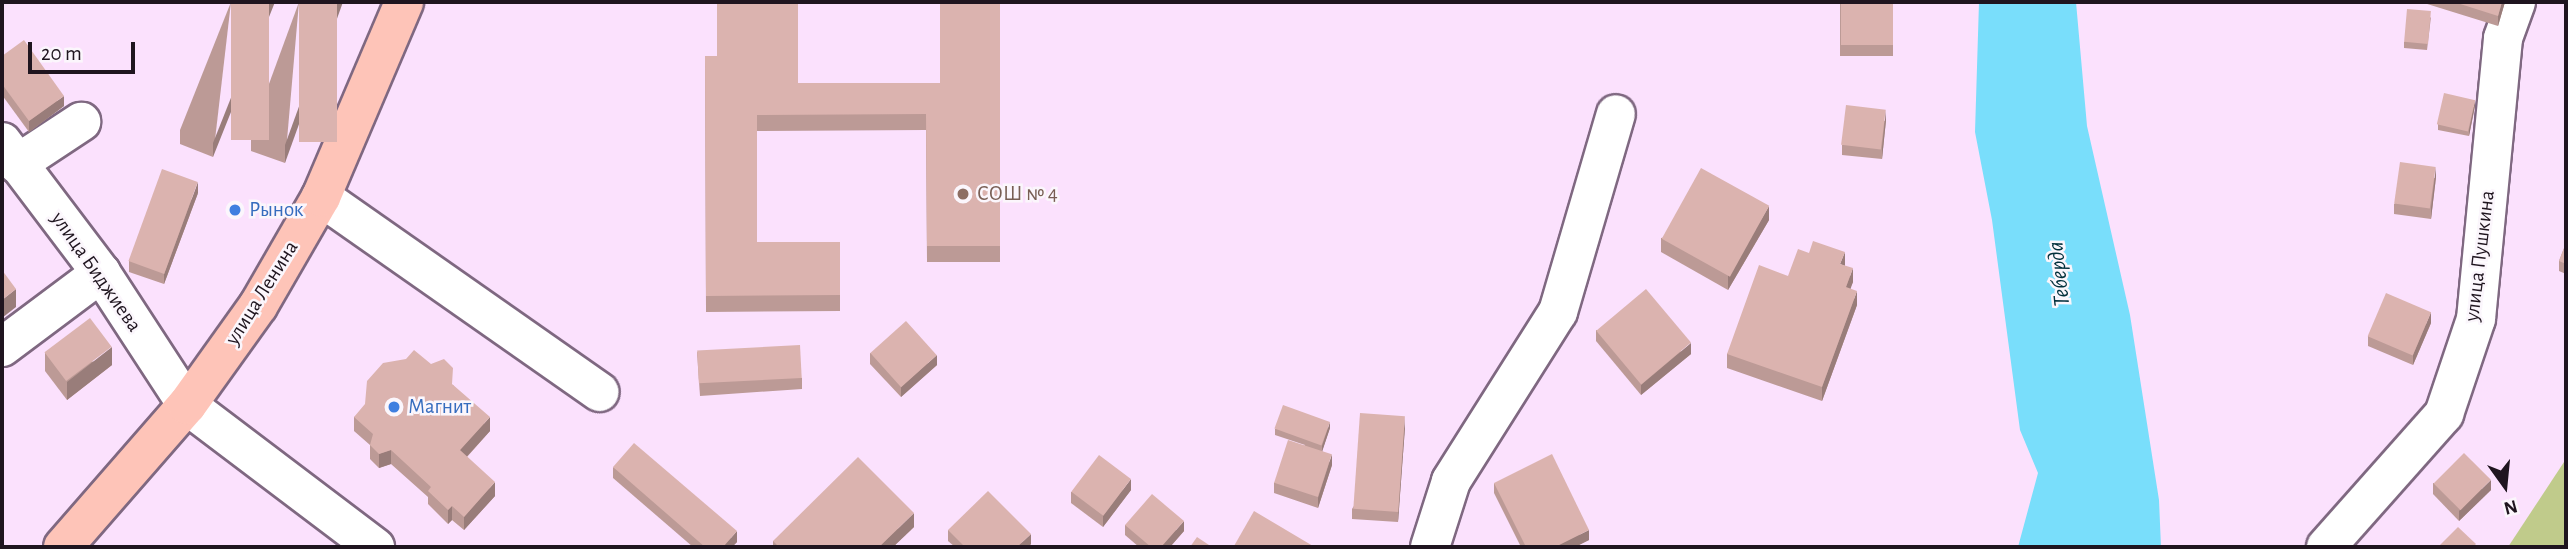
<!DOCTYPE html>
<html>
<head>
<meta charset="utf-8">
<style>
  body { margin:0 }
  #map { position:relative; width:2568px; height:549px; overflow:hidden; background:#fbe1fd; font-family:"Alegreya Sans",sans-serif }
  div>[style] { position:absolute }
  .green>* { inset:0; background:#c0cb8b }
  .water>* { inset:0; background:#79defb }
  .roads { filter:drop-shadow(2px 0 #7f6881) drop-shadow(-2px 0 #7f6881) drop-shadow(0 2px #7f6881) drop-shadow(0 -2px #7f6881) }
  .minor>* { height:38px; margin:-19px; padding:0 19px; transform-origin:19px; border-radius:19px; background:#fff }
  .major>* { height:38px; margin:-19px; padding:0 19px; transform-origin:19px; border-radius:19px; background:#fec4b8 }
  .wall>* { inset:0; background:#bc9a96; transform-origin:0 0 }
  .shaded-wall>* { inset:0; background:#997d7a }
  .building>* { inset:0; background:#dbb3af; transform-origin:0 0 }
  .dots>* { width:19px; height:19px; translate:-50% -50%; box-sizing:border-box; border:4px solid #fbf6fc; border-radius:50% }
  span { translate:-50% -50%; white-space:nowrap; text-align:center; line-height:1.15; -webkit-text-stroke:5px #fbf6fc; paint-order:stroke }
  .education-label { font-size:21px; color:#785e54 }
  .left { translate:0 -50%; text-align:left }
  .shop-label { font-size:21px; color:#366cbe }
  .street-label { font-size:21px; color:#1f151f }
  .water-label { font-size:23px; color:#002f3b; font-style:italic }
  .frame { position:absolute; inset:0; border:4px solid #1f151f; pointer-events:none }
  .north { position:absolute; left:2470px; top:451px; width:70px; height:70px; -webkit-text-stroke:5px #fbf6fc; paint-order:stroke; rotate:165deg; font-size:19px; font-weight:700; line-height:28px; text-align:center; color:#1f151f }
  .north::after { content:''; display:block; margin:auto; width:24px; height:32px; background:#1f151f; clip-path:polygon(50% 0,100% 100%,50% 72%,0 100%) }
  .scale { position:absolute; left:28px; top:42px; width:107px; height:32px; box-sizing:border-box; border:4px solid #1f151f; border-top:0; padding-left:9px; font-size:21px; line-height:24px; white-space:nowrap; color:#1f151f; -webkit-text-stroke:5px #fbf6fc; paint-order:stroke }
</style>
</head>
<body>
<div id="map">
  <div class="green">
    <div style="clip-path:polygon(2566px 459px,2566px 547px,2508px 547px)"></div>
  </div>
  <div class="water">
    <div style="clip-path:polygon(1979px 2px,2076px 2px,2087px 126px,2130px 315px,2159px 500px,2161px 547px,2018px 547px,2038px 473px,2020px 430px,1992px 220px,1975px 132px)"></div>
  </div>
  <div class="roads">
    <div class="minor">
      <div style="left:2px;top:142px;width:164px;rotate:52.9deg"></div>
      <div style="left:101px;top:273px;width:158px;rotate:56.9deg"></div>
      <div style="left:187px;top:405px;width:236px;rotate:37.1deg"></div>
      <div style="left:17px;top:164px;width:77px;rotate:-33.3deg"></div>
      <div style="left:321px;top:197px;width:340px;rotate:35deg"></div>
      <div style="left:2px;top:347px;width:124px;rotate:-36.8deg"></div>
      <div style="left:1430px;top:547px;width:69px;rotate:-72.3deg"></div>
      <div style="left:1451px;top:481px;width:200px;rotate:-57.7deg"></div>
      <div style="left:1558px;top:312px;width:206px;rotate:-73.7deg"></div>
      <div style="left:2326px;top:547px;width:178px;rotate:-48.4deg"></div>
      <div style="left:2444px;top:414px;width:100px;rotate:-71.4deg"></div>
      <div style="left:2476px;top:319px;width:282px;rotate:-84.5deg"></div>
      <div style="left:2503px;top:38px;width:38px;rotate:-70deg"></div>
    </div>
    <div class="major">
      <div style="left:63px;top:547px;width:189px;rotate:-48.9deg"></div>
      <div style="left:187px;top:405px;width:122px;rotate:-54.4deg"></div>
      <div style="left:258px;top:306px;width:126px;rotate:-60deg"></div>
      <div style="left:321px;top:197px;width:212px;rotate:-66.9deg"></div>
    </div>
  </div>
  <div class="wall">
    <div style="clip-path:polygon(231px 2px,213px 157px,180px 144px,180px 130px)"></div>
    <div style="clip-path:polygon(299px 2px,285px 163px,251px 151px,251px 133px)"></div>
    <div style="clip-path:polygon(1000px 2px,1000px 262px,927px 262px,926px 130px,757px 131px,757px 242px,840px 242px,840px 311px,706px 312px,705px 56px,798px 83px,940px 83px)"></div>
    <div style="left:1840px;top:2px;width:53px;height:54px"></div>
    <div style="clip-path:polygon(2424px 2px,2505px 2px,2498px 26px,2424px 3px)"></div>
    <div style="clip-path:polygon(2431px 17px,2427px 50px,2404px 48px,2404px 42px)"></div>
    <div style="clip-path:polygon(2px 56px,64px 106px,29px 132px,2px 95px)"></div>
    <div style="clip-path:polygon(2475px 106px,2469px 136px,2438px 130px,2438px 124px)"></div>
    <div style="clip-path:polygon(1886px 120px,1882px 159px,1842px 155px,1842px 145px)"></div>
    <div style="clip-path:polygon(2436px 177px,2431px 219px,2394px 214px,2394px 204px)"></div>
    <div style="clip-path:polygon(198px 193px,164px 284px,129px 272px,129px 261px)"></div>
    <div style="clip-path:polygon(1769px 220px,1728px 290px,1661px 252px,1661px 238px)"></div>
    <div style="clip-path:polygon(2566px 243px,2566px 274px,2559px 271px,2559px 261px)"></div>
    <div style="clip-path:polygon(1845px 266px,1853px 282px,1850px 288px,1857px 305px,1822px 401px,1727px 368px,1727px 354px,1788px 276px)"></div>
    <div style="clip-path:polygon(2431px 323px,2413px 365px,2368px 346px,2368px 336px)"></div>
    <div style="clip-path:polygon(1596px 330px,1691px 354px,1641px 395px,1596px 341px)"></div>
    <div style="clip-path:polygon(697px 352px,802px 378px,802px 389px,700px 396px)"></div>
    <div style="clip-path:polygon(45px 353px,112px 365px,67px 400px,45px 371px)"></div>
    <div style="clip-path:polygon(870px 353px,937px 365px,901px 397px,870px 364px)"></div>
    <div style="clip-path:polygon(453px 385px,490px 431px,467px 457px,495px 496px,464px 530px,452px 520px,448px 524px,428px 504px,428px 497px,391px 464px,379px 468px,370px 459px,370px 445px,354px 431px,354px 417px)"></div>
    <div style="clip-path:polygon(1405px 427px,1398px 522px,1352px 519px,1352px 509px)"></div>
    <div style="clip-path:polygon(1330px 428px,1322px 451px,1332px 465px,1318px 508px,1274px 493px,1274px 483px,1305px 445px,1275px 435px,1275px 429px)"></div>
    <div style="clip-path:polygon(613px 467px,737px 542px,732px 547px,693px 547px,613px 478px)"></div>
    <div style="clip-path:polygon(1494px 483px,1589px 540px,1575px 547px,1521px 547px,1494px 493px)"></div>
    <div style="clip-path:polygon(2433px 483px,2491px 490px,2459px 521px,2433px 494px)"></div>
    <div style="clip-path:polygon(1131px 490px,1103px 527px,1071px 503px,1071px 492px)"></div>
    <div style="clip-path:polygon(1125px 525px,1184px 531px,1170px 547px,1139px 547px,1125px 535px)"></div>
    <div style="clip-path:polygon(914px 527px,893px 547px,773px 547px,773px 541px)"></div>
    <div style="clip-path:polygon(948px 530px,1031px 544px,1028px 547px,955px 547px,948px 541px)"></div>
  </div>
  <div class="shaded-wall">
    <div style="clip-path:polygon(269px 2px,275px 2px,213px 157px,213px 143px)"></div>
    <div style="clip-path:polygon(337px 2px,343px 2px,285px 163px,285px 145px)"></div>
    <div style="clip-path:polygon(2502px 2px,2505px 2px,2498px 26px,2498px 16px)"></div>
    <div style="clip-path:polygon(64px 96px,64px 106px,29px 132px,29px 121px)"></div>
    <div style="clip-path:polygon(2475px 100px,2475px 106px,2469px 136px,2469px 130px)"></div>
    <div style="clip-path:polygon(1886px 110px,1886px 120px,1882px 159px,1882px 148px)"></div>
    <div style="clip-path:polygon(2436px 167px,2436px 177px,2431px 219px,2431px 208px)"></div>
    <div style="clip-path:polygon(198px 182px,198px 193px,164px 284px,164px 274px)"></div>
    <div style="clip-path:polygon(1769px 206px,1769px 220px,1728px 290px,1728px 276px)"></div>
    <div style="clip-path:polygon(1845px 252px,1845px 266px,1840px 264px)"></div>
    <div style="clip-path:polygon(1853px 268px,1853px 282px,1846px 301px,1846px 287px)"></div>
    <div style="clip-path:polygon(16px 289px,16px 307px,2px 318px,2px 300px)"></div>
    <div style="clip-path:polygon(1857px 291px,1857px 305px,1822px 401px,1822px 387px)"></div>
    <div style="clip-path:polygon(2431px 312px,2431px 323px,2413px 365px,2413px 355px)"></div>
    <div style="clip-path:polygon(1691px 343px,1691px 354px,1641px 395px,1641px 385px)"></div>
    <div style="clip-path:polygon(112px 347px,112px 365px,67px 400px,67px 382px)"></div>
    <div style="clip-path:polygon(937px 355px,937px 365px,901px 397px,901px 387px)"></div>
    <div style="clip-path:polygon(1405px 416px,1405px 427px,1398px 522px,1398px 512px)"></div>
    <div style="clip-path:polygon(490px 417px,490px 431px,460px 464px,460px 450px)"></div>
    <div style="clip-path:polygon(1330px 422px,1330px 428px,1322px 452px,1322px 446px)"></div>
    <div style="clip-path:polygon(391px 450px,391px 464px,379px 468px,379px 454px)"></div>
    <div style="clip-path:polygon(1332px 454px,1332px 465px,1318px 508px,1318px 498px)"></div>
    <div style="clip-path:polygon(1131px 479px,1131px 490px,1103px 527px,1103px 516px)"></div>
    <div style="clip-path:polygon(2491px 480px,2491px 490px,2459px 521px,2459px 511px)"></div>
    <div style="clip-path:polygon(495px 482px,495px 496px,464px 530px,464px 517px)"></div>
    <div style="clip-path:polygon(452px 506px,452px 520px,448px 524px,448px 510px)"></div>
    <div style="clip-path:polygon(914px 513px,914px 527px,893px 547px,879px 547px)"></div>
    <div style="clip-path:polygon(1184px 521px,1184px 531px,1170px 547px,1161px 547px)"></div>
    <div style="clip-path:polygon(1589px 530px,1589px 540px,1575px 547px,1555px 547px)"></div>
    <div style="clip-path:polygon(737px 531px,737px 542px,732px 547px,723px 547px)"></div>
    <div style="clip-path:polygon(1031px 534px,1031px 544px,1028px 547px,1017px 547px)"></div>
  </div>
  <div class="building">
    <div style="left:231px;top:2px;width:38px;height:138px"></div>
    <div style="left:299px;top:2px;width:38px;height:140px"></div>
    <div style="clip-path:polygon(717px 2px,798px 2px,798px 83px,940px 83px,940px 2px,1000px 2px,1000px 246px,927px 246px,926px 114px,757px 115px,757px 242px,840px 242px,840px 295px,706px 296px,705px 56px,717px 56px)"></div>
    <div style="left:1841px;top:2px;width:52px;height:43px"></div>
    <div style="clip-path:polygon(2454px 2px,2502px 2px,2498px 16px)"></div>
    <div style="left:2407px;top:9px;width:24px;height:33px;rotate:5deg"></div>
    <div style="clip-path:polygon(24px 40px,64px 96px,29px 121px,2px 84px,2px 56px)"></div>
    <div style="left:2444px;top:93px;width:32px;height:32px;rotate:13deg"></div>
    <div style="left:1846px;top:105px;width:40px;height:40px;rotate:7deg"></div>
    <div style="left:2400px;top:162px;width:36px;height:42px;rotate:8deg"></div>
    <div style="left:1701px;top:168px;width:78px;height:81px;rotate:29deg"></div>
    <div style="left:162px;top:169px;width:38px;height:98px;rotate:20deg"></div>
    <div style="clip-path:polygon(1813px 241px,1845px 252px,1840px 264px,1853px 268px,1846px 287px,1857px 291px,1822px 387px,1727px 354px,1759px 265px,1788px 276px,1798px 249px,1809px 253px)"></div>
    <div style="clip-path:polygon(2566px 243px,2566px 264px,2559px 261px)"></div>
    <div style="clip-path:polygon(2px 270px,16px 289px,2px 300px)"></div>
    <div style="left:1646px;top:289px;width:70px;height:65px;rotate:50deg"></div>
    <div style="left:2386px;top:293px;width:49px;height:47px;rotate:23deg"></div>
    <div style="left:90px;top:318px;width:36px;height:57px;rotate:53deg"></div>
    <div style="left:906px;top:321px;width:46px;height:48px;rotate:48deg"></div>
    <div style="left:800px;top:345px;width:33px;height:103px;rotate:87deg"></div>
    <div style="clip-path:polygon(414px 350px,431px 364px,444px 359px,453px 368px,452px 384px,490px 417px,460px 450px,495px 482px,464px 517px,452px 506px,448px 510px,428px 491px,431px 487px,391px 450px,379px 454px,370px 445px,373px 434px,354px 417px,365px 404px,367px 381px,383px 363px,406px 359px)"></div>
    <div style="left:1283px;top:405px;width:50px;height:25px;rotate:20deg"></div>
    <div style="left:1360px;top:413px;width:45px;height:96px;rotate:4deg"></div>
    <div style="left:1288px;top:440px;width:46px;height:45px;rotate:18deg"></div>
    <div style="clip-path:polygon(634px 443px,737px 531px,723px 547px,705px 547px,613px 467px)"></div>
    <div style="left:2464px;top:453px;width:38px;height:43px;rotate:45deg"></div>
    <div style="clip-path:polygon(1552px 454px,1589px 530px,1555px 547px,1526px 547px,1494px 483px)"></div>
    <div style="left:1099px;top:455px;width:40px;height:46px;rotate:37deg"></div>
    <div style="clip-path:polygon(858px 457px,914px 513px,879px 547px,779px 547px,773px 541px)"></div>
    <div style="clip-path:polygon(988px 491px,1031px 534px,1017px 547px,965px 547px,948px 530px)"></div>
    <div style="clip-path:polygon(1152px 494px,1184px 521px,1161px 547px,1151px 547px,1125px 525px)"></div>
    <div style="clip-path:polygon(1254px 511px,1313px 546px,1312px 547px,1236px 547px,1234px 546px)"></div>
    <div style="clip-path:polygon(2458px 527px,2476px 544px,2473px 547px,2438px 547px)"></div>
    <div style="clip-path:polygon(1197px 537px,1212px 547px,1190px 547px)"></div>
  </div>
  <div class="dots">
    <div style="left:963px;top:194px;background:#8d6e63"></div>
    <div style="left:235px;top:210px;background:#3f7fe0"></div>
    <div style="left:394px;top:407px;background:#3f7fe0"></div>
  </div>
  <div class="education-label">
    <span class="left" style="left:977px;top:194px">СОШ № 4</span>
  </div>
  <div class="shop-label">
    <span class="left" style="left:249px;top:210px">Рынок</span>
    <span class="left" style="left:408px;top:407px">Магнит</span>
  </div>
  <div class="street-label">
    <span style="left:2480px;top:256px;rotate:-83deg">улица Пушкина</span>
    <span style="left:96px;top:272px;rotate:55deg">улица Биджиева</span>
    <span style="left:262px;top:293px;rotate:-58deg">улица Ленина</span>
  </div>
  <div class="water-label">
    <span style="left:2060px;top:274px;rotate:-96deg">Теберда</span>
  </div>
  <div class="frame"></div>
  <div class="north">N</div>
  <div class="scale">20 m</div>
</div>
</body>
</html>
